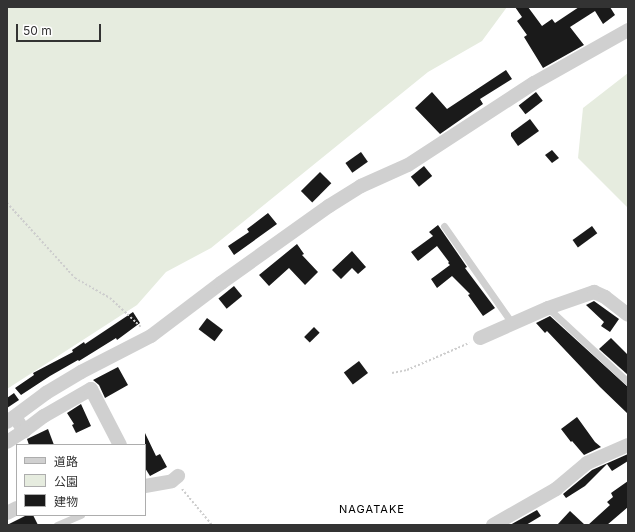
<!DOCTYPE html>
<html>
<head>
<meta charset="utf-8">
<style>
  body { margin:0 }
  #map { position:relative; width:635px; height:532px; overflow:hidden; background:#fff; font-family:Inter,"Noto Sans JP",sans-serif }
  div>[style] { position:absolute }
  .green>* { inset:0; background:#e6ecdf }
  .building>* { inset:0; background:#1a1a1a; transform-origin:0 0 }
  .path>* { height:2px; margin-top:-1px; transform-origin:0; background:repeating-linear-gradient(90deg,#cdcdcd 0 2px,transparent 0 4px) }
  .service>* { height:7px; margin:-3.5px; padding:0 3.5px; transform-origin:3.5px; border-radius:3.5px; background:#d0d0d0 }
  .minor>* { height:14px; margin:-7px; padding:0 7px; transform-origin:7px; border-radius:7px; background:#d0d0d0 }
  span { translate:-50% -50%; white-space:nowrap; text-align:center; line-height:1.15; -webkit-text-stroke:4px #fff; paint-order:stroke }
  .neighbourhood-label { font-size:11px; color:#000; letter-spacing:1px }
  .frame { position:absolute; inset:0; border:8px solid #333; pointer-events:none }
  .legend { position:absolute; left:16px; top:444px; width:130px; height:72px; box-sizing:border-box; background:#fff; border:1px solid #adadad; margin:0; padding:5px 7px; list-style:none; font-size:12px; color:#333 }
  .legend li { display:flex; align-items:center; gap:8px; height:20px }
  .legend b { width:20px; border:1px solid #adadad }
  .scale { position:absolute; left:16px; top:24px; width:85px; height:18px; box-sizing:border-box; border:2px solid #333; border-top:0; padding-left:5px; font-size:12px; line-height:14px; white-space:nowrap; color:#333; -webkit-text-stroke:3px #fff; paint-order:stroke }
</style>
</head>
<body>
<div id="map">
  <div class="green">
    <div style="clip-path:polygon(7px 7px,507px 7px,482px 41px,428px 72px,211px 248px,166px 272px,137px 305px,7px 389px)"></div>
    <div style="clip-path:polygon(628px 73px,628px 208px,578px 158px,583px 108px)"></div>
  </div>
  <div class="building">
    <div style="clip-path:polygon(515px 7px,528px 7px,542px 26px,552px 19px,555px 23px,579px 7px,610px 7px,615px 15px,603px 24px,595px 11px,570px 27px,584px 45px,543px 68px,524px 37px,527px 35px,517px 21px,522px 17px)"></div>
    <div style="clip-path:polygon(506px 70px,512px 79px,480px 99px,483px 104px,440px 134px,415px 108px,432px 92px,447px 109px)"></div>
    <div style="left:536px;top:92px;width:11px;height:22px;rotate:52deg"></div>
    <div style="clip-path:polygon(530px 119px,539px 131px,518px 146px,511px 136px,511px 133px)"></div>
    <div style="clip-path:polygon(552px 150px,559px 158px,552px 163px,545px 155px)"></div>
    <div style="left:361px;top:152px;width:12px;height:19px;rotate:55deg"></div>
    <div style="left:424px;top:166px;width:13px;height:17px;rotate:51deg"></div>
    <div style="left:320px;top:172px;width:16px;height:27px;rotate:45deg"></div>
    <div style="clip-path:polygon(268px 213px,277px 224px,234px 255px,228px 246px,249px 232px,247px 229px)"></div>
    <div style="clip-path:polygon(438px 225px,467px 267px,465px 268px,495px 308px,483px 316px,468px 295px,470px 294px,452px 276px,437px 288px,431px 279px,450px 265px,448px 263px,449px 262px,437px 246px,418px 261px,411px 252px,433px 236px,429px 232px)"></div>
    <div style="left:592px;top:226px;width:9px;height:24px;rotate:54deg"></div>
    <div style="clip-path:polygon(297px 244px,304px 254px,302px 255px,318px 272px,305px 285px,289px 268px,269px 286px,259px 275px)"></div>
    <div style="clip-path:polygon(352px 251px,366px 267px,358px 274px,352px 268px,341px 279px,332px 270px)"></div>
    <div style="left:234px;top:286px;width:13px;height:20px;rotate:51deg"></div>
    <div style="clip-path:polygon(594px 301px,619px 319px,610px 332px,601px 326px,604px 322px,586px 305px)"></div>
    <div style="clip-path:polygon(133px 312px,140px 323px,117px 340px,116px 338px,79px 361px,78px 360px,50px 376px,21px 395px,15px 388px,34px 375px,33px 373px,73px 352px,72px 350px,84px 342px,85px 344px)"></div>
    <div style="clip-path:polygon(550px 316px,628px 387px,628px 414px,600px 387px,547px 331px,545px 333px,536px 323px)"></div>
    <div style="left:207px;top:318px;width:20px;height:14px;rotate:37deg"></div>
    <div style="left:314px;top:327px;width:8px;height:14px;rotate:45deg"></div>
    <div style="clip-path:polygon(611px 338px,628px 355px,628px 375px,599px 349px)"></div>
    <div style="left:359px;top:361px;width:15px;height:19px;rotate:53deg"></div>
    <div style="clip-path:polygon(118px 367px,128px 385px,105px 398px,99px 385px,93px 380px)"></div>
    <div style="clip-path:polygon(14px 393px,19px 400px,7px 408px,7px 398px)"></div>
    <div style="clip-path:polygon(81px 404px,91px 426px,76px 433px,72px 425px,74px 424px,67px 413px)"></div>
    <div style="clip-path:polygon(577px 417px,595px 442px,601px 447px,584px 455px,572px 441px,571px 442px,561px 429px)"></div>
    <div style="clip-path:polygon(48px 429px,54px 445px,29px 445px,27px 439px)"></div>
    <div style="clip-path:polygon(145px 433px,156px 456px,160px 454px,167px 467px,150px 476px,145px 468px)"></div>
    <div style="clip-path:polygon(628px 454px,628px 461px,612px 471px,607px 464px,585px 486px,566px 498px,563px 494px,592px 470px)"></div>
    <div style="clip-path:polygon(628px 481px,628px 507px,607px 525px,588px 525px,610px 505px,607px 502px,613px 497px,611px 493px)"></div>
    <div style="clip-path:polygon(537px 510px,541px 516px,526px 525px,510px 525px)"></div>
    <div style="clip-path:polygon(570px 511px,585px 525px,557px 525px)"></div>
    <div style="clip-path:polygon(27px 515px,33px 515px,38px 525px,7px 525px)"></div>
  </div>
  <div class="path">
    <div style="left:7px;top:203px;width:101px;rotate:47.8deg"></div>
    <div style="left:75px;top:278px;width:40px;rotate:29.7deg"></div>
    <div style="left:110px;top:298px;width:42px;rotate:43.1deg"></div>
    <div style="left:392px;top:373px;width:15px;rotate:-11deg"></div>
    <div style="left:407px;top:370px;width:68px;rotate:-23.5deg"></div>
    <div style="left:182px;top:489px;width:47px;rotate:50.2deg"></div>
  </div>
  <div class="service">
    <div style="left:444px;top:226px;width:118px;rotate:55deg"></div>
    <div style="left:548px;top:308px;width:109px;rotate:42.8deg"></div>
    <div style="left:57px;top:525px;width:26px;rotate:-23deg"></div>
  </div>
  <div class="minor">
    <div style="left:480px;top:338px;width:74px;rotate:-23.8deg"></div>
    <div style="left:548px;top:308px;width:49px;rotate:-19.2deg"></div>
    <div style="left:594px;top:292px;width:12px;rotate:24deg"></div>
    <div style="left:605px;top:297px;width:29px;rotate:38deg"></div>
    <div style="left:15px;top:417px;width:17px;rotate:57deg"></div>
    <div style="left:24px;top:431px;width:25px;rotate:-37deg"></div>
    <div style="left:44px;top:416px;width:54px;rotate:-29.9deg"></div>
    <div style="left:91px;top:389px;width:63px;rotate:62.6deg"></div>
    <div style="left:7px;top:422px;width:49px;rotate:-36.6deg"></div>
    <div style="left:46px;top:393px;width:41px;rotate:-31deg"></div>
    <div style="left:81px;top:372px;width:79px;rotate:-27.2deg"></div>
    <div style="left:151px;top:336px;width:88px;rotate:-37.1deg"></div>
    <div style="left:221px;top:283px;width:133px;rotate:-35.5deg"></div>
    <div style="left:329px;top:206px;width:38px;rotate:-32deg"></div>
    <div style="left:361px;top:186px;width:51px;rotate:-24.1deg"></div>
    <div style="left:408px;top:165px;width:150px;rotate:-33.1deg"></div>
    <div style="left:534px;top:83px;width:108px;rotate:-29.4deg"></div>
    <div style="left:7px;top:442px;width:20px;rotate:-33deg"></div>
    <div style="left:145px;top:486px;width:27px;rotate:-10deg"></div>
    <div style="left:172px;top:481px;width:8px;rotate:-40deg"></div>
    <div style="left:7px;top:513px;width:11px;rotate:-27deg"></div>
    <div style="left:493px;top:525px;width:73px;rotate:-29.7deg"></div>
    <div style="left:556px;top:489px;width:40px;rotate:-40deg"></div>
    <div style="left:587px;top:463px;width:45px;rotate:-23.7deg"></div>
  </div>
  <div class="neighbourhood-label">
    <span style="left:372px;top:509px">NAGATAKE</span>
  </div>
  <div class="frame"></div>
  <ul class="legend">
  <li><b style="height:5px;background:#d0d0d0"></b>道路</li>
  <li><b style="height:11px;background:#e6ecdf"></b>公園</li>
  <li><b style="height:11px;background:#1a1a1a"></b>建物</li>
  </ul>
  <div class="scale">50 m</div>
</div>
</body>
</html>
